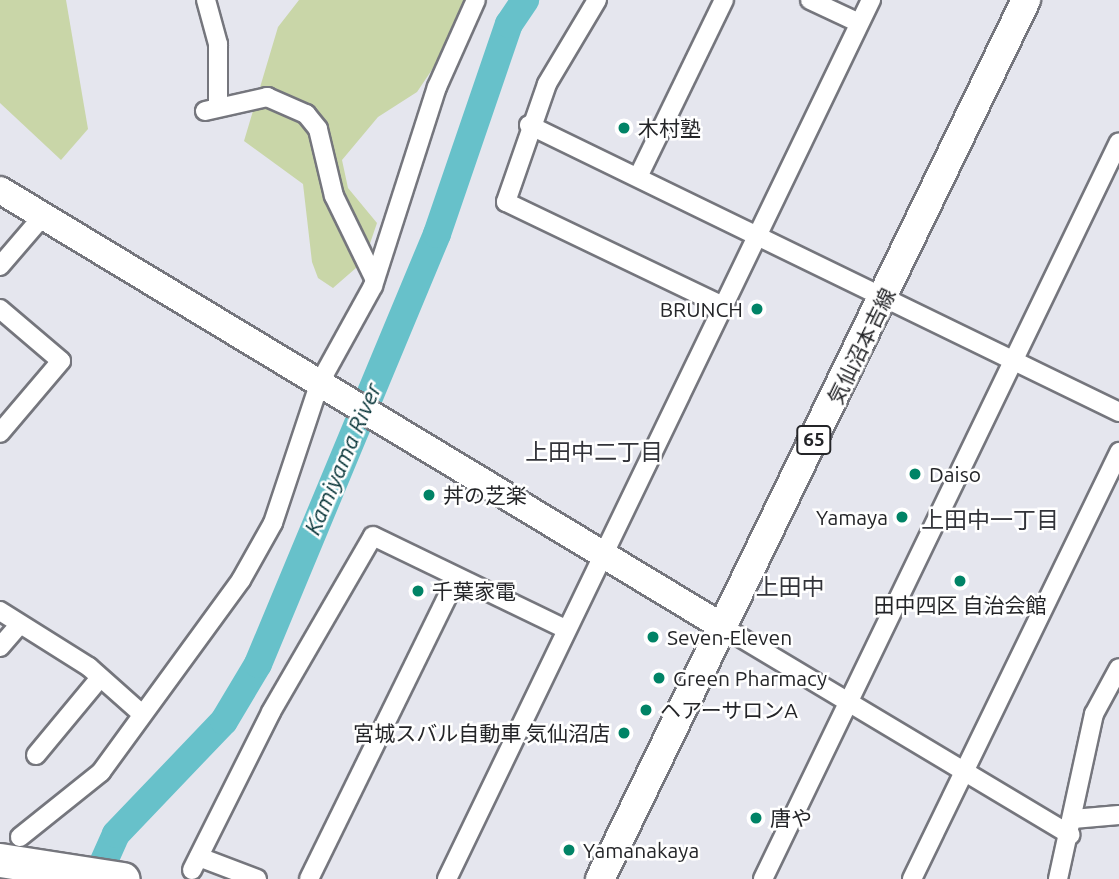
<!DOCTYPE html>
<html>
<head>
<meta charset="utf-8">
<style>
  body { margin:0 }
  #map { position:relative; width:1119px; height:879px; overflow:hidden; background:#e5e6ee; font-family:Ubuntu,"Noto Sans JP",sans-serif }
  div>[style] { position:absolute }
  .green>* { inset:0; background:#c9d6a8 }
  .river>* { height:28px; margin:-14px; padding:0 14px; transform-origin:14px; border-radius:14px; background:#67c1ca }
  .roads { filter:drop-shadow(2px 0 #75767d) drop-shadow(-2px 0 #75767d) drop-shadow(0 2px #75767d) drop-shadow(0 -2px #75767d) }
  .street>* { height:18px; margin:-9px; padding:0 9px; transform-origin:9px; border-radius:9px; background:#fff }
  .secondary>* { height:26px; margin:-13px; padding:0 13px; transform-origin:13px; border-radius:13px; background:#fff }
  .primary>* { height:28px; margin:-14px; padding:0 14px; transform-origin:14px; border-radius:14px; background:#fff }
  .highway>* { height:33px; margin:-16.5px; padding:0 16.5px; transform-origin:16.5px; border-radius:16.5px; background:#fff }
  .dots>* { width:19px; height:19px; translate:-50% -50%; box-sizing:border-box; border:4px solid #fff; border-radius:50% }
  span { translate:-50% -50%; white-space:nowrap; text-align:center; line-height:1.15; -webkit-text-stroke:5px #fff; paint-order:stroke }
  .shield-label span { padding:2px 5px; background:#fff; border:2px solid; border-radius:5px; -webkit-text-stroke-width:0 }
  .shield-label { font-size:19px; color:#242528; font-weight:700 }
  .poi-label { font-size:21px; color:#242528 }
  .left { translate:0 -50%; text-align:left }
  .right { translate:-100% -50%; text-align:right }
  .street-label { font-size:21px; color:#242528 }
  .neighbourhood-label { font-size:23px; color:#33343a }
  .water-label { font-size:23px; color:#053337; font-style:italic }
</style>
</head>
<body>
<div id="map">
  <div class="green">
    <div style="clip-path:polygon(0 0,66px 0,88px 129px,61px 160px,0 103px)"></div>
    <div style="clip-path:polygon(299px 0,479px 0,417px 92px,378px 117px,342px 160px,348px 188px,377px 223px,364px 261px,333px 288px,318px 278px,312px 262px,303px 184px,244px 141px,278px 27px)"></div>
  </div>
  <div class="river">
    <div style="left:96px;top:879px;width:49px;rotate:-66deg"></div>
    <div style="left:116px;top:834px;width:156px;rotate:-46.3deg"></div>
    <div style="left:224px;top:721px;width:66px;rotate:-59.2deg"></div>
    <div style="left:258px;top:664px;width:466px;rotate:-67.4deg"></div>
    <div style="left:437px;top:234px;width:222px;rotate:-71.1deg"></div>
    <div style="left:509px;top:24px;width:29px;rotate:-56deg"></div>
  </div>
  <div class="roads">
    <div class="street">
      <div style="left:206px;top:0;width:46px;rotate:74.7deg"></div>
      <div style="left:218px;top:44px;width:63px;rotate:90deg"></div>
      <div style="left:597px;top:0;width:98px;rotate:120.8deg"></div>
      <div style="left:547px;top:84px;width:125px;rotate:109.2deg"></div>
      <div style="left:506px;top:202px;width:238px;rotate:25.6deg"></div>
      <div style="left:810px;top:0;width:54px;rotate:25.1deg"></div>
      <div style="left:205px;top:111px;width:64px;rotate:-12.7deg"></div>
      <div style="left:267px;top:97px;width:43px;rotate:23.6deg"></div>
      <div style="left:306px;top:114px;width:19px;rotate:51deg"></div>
      <div style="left:318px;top:129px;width:69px;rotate:76.6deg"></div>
      <div style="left:334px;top:196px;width:93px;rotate:64deg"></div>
      <div style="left:529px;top:125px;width:656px;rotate:25.94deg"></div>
      <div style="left:638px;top:177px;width:197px;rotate:-64.1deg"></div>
      <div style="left:0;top:266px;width:66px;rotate:-49.3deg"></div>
      <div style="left:0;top:309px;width:80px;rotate:40.4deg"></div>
      <div style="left:61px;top:361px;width:94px;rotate:130.3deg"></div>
      <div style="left:0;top:611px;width:105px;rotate:32.2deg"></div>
      <div style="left:89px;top:667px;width:71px;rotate:41.6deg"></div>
      <div style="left:723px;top:627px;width:405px;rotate:30.9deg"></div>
      <div style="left:0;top:647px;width:28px;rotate:-49deg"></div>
      <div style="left:36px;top:755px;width:100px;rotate:-50.3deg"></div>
      <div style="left:1073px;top:819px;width:46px;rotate:-5deg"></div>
      <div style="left:20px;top:837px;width:104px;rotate:-38.7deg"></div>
      <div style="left:101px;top:772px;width:238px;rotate:-53.9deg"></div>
      <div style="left:241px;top:580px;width:65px;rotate:-60.7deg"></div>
      <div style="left:273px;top:523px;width:149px;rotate:-71.6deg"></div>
      <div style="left:320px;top:382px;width:110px;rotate:-61.1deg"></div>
      <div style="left:373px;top:286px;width:209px;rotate:-72.2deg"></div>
      <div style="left:437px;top:87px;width:95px;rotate:-65.9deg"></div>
      <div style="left:199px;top:857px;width:62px;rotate:20.8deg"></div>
      <div style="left:192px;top:870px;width:177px;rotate:-63.4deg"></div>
      <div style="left:271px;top:712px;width:203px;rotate:-59.9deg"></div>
      <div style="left:373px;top:536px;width:211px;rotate:25.8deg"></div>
      <div style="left:309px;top:879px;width:336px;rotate:-63.9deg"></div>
      <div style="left:447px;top:879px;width:976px;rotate:-64.25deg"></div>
      <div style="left:763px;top:879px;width:818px;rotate:-64.22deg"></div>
      <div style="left:912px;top:879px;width:475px;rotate:-64.1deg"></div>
      <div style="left:1058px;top:879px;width:169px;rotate:-77.7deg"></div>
      <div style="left:1094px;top:714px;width:52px;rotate:-61.5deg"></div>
    </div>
    <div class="secondary">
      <div style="left:0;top:190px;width:845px;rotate:31.15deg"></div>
    </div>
    <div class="primary">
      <div style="left:600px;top:879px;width:977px;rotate:-64.14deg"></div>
    </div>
    <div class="highway">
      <div style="left:0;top:860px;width:124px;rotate:8.8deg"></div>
    </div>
  </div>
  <div class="dots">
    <div style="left:624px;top:128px;background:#008366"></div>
    <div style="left:757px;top:309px;background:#008366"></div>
    <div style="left:915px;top:474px;background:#008366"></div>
    <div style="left:429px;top:495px;background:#008366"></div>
    <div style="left:902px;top:517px;background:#008366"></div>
    <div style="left:960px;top:581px;background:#008366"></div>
    <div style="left:418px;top:591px;background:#008366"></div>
    <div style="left:653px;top:637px;background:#008366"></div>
    <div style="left:659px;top:678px;background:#008366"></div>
    <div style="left:646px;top:710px;background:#008366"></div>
    <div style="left:624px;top:733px;background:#008366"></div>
    <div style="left:756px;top:818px;background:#008366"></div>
    <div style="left:569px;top:850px;background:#008366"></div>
  </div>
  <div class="shield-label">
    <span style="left:814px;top:440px">65</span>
  </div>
  <div class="poi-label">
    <span class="left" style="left:638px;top:128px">木村塾</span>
    <span class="right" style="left:743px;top:309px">BRUNCH</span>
    <span class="left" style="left:929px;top:474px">Daiso</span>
    <span class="left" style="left:443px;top:495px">丼の芝楽</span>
    <span class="right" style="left:888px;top:517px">Yamaya</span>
    <span class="left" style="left:432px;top:591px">千葉家電</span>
    <span style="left:960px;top:605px">田中四区 自治会館</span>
    <span class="left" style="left:667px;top:637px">Seven-Eleven</span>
    <span class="left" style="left:673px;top:678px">Green Pharmacy</span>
    <span class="left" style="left:660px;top:710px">ヘアーサロンA</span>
    <span class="right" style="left:610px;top:733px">宮城スバル自動車 気仙沼店</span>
    <span class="left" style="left:770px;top:818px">唐や</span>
    <span class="left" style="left:583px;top:850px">Yamanakaya</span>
  </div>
  <div class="street-label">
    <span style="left:861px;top:346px;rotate:-64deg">気仙沼本吉線</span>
  </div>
  <div class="neighbourhood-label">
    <span style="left:594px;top:452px">上田中二丁目</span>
    <span style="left:990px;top:520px">上田中一丁目</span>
    <span style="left:790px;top:587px">上田中</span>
  </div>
  <div class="water-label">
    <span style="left:343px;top:459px;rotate:-67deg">Kamiyama River</span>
  </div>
</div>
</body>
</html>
